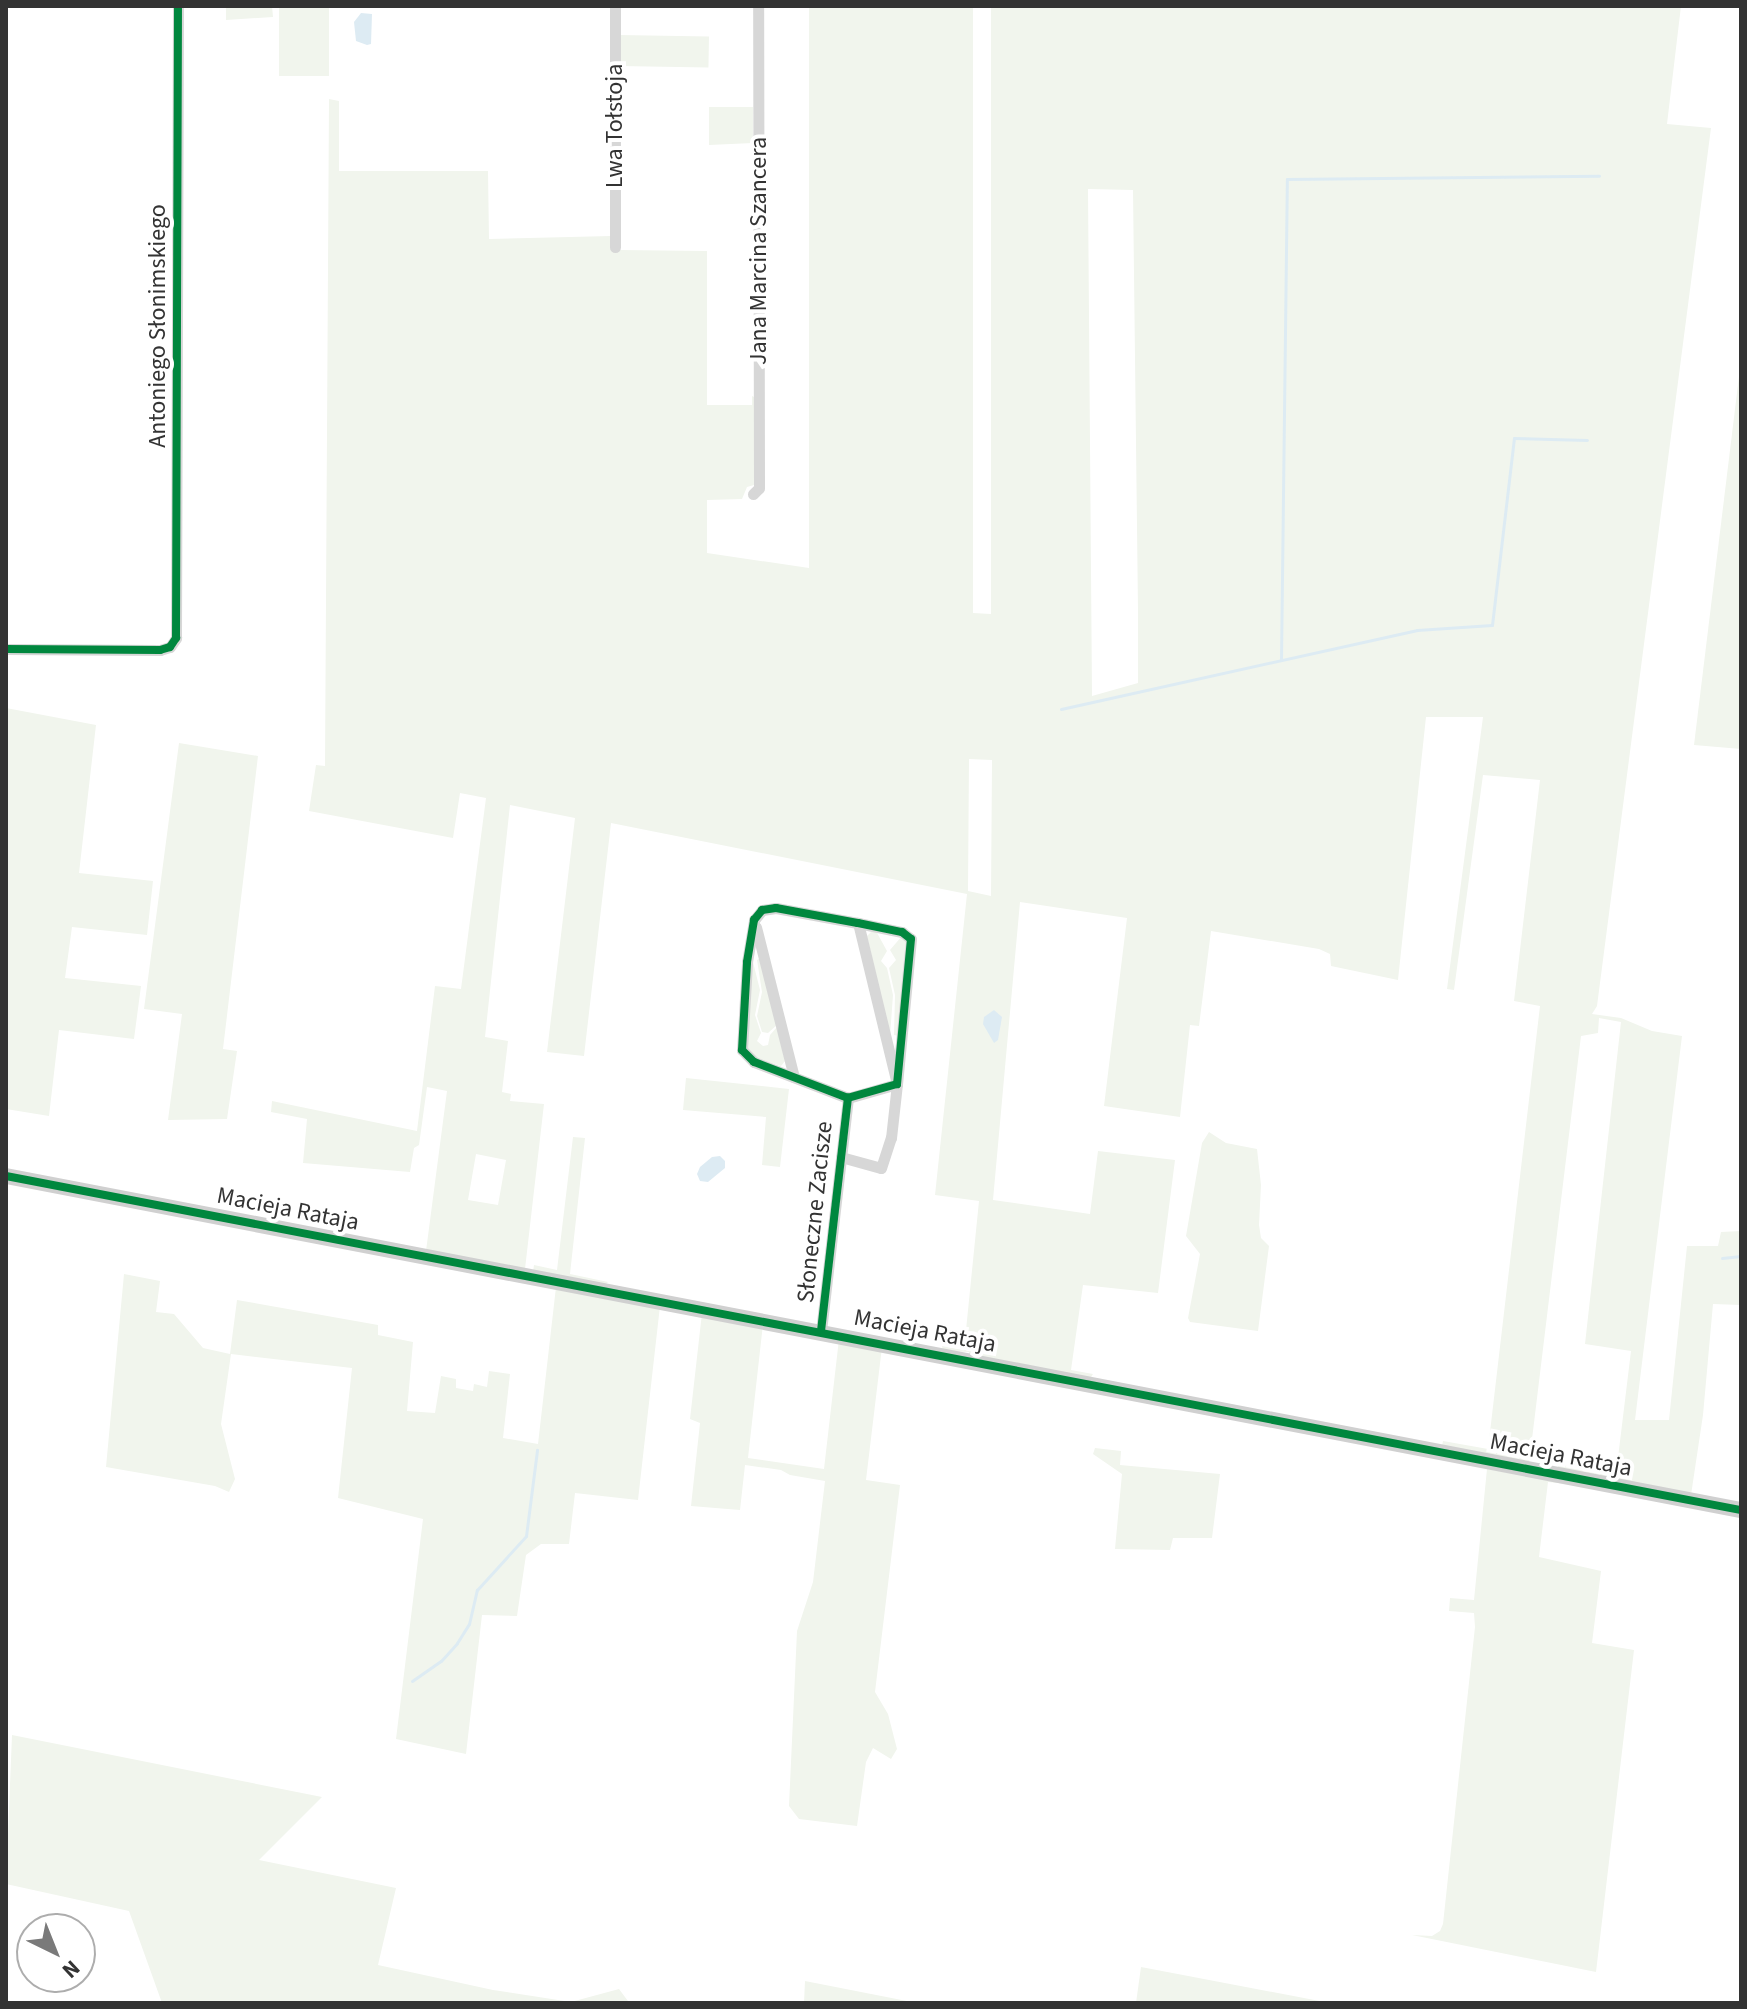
<!DOCTYPE html>
<html>
<head>
<meta charset="utf-8">
<style>
  body { margin:0 }
  #map { position:relative; width:1747px; height:2009px; overflow:hidden; background:#fff; font-family:"Source Sans 3",sans-serif }
  div>[style] { position:absolute }
  .green>* { inset:0; background:#f1f5ed; transform-origin:0 0 }
  .water>* { inset:0; background:#ddebf3 }
  .stream>* { height:3px; margin:-1.5px; padding:0 1.5px; transform-origin:1.5px; border-radius:1.5px; background:#ddebf3 }
  .street>* { height:11px; margin:-5.5px; padding:0 5.5px; transform-origin:5.5px; border-radius:5.5px; background:#d7d7d7 }
  .secondary>* { height:16px; margin:-8px; padding:0 8px; transform-origin:8px; border-radius:8px; background:#d0d0d0 }
  .cycleway>* { height:8px; margin:-4px; padding:0 4px; transform-origin:4px; border-radius:4px; background:#00873e }
  span { translate:-50% -50%; white-space:nowrap; text-align:center; line-height:1.15; -webkit-text-stroke:8px #fff; paint-order:stroke }
  .street-label { font-size:24px; color:#333 }
  .frame { position:absolute; inset:0; border:8px solid #333; pointer-events:none }
  .north { position:absolute; left:16px; top:1913px; width:80px; height:80px; box-sizing:border-box; background:#fff; border:2px solid #adadad; border-radius:50%; rotate:137deg; font-size:22px; font-weight:700; line-height:32px; text-align:center; color:#333 }
  .north::after { content:''; display:block; margin:auto; width:28px; height:36px; background:#7a7a7a; clip-path:polygon(50% 0,100% 100%,50% 72%,0 100%) }
</style>
</head>
<body>
<div id="map">
  <div class="green">
    <div style="clip-path:polygon(226px 6px,272px 6px,273px 17px,226px 20px)"></div>
    <div style="left:279px;top:6px;width:50px;height:70px"></div>
    <div style="clip-path:polygon(evenodd,809px 6px,973px 6px,973px 613px,991px 614px,991px 6px,1681px 6px,1667px 124px,1711px 128px,1597px 1006px,1592px 1014px,1621px 1018px,1652px 1031px,1682px 1036px,1635px 1420px,1669px 1420px,1687px 1246px,1718px 1246px,1721px 1232px,1741px 1231px,1741px 1305px,1713px 1304px,1703px 1415px,1691px 1495px,1560px 1471px,1557px 1464px,1616px 1474px,1631px 1351px,1585px 1344px,1621px 1022px,1599px 1018px,1598px 1033px,1581px 1036px,1529px 1464px,1442px 1446px,1443px 1441px,1488px 1449px,1540px 1006px,1514px 1001px,1540px 780px,1483px 775px,1454px 990px,1447px 989px,1483px 717px,1426px 717px,1398px 980px,1331px 966px,1330px 954px,1319px 949px,1211px 931px,1199px 1026px,1190px 1025px,1180px 1117px,1104px 1106px,1127px 918px,1020px 902px,993px 1200px,1090px 1214px,1098px 1151px,1175px 1160px,1158px 1293px,1083px 1285px,1071px 1370px,1093px 1374px,1089px 1380px,969px 1355px,969px 1352px,943px 1351px,942px 1346px,964px 1350px,979px 1201px,935px 1195px,967px 894px,611px 823px,584px 1056px,547px 1052px,575px 818px,510px 805px,485px 1037px,508px 1041px,502px 1092px,511px 1094px,510px 1101px,544px 1104px,525px 1269px,426px 1251px,447px 1091px,427px 1087px,419px 1145px,414px 1148px,410px 1172px,303px 1163px,307px 1119px,271px 1112px,272px 1101px,417px 1131px,435px 986px,461px 989px,486px 798px,460px 793px,453px 838px,309px 811px,316px 765px,325px 766px,329px 99px,339px 101px,339px 171px,488px 171px,489px 239px,611px 236px,619px 250px,707px 251px,707px 405px,752px 405px,752px 396px,756px 398px,754px 485px,747px 487px,742px 499px,707px 500px,707px 553px,809px 568px,809px 6px,1088px 189px,1133px 190px,1138px 611px,1138px 683px,1092px 696px,1088px 189px,809px 6px,969px 759px,992px 760px,991px 896px,968px 891px,969px 759px,809px 6px,476px 1154px,506px 1160px,498px 1205px,468px 1200px,476px 1154px)"></div>
    <div style="left:619px;top:35px;width:90px;height:31px;rotate:1deg"></div>
    <div style="clip-path:polygon(709px 107px,753px 107px,753px 165px,753px 143px,709px 145px)"></div>
    <div style="clip-path:polygon(1741px 360px,1741px 749px,1694px 745px)"></div>
    <div style="clip-path:polygon(6px 708px,96px 725px,79px 873px,153px 881px,147px 935px,72px 927px,65px 978px,141px 986px,134px 1039px,59px 1030px,49px 1116px,6px 1109px)"></div>
    <div style="clip-path:polygon(179px 743px,258px 756px,223px 1049px,237px 1051px,227px 1119px,168px 1120px,182px 1014px,144px 1009px)"></div>
    <div style="clip-path:polygon(872px 931px,876px 931px,887px 951px,881px 961px,887px 968px,893px 995px,890px 1036px,867px 936px)"></div>
    <div style="clip-path:polygon(902px 936px,906px 938px,899px 1036px,894px 1035px,895px 995px,889px 968px,896px 960px,890px 950px)"></div>
    <div style="clip-path:polygon(752px 958px,760px 990px,755px 1015px,761px 1033px,757px 1041px,763px 1046px,768px 1045px,770px 1035px,777px 1027px,785px 1061px,781px 1066px,755px 1058px,747px 1052px)"></div>
    <div style="clip-path:polygon(760px 958px,777px 1025px,768px 1033px,762px 1032px,757px 1016px,762px 992px,757px 960px)"></div>
    <div style="clip-path:polygon(686px 1078px,789px 1089px,780px 1167px,762px 1165px,766px 1117px,683px 1110px)"></div>
    <div style="clip-path:polygon(1209px 1132px,1226px 1143px,1257px 1149px,1261px 1185px,1259px 1225px,1261px 1238px,1269px 1246px,1258px 1331px,1190px 1322px,1188px 1318px,1200px 1254px,1186px 1236px,1202px 1143px)"></div>
    <div style="clip-path:polygon(573px 1137px,585px 1138px,570px 1274px,608px 1282px,604px 1286px,533px 1272px,534px 1265px,557px 1270px)"></div>
    <div style="clip-path:polygon(124px 1274px,160px 1281px,156px 1312px,174px 1314px,203px 1348px,230px 1354px,237px 1300px,378px 1325px,378px 1335px,413px 1342px,407px 1411px,435px 1413px,441px 1376px,456px 1379px,456px 1388px,473px 1391px,474px 1384px,487px 1387px,489px 1371px,510px 1374px,503px 1438px,538px 1444px,556px 1287px,660px 1306px,638px 1500px,575px 1493px,569px 1544px,541px 1544px,526px 1555px,517px 1616px,482px 1615px,466px 1754px,396px 1739px,423px 1519px,338px 1498px,352px 1368px,231px 1354px,221px 1424px,235px 1479px,229px 1492px,215px 1486px,106px 1467px)"></div>
    <div style="clip-path:polygon(702px 1313px,763px 1324px,748px 1458px,824px 1469px,839px 1339px,882px 1347px,866px 1480px,900px 1485px,875px 1692px,888px 1714px,897px 1749px,891px 1759px,873px 1748px,866px 1762px,857px 1826px,799px 1819px,789px 1806px,797px 1631px,813px 1582px,825px 1481px,790px 1475px,781px 1470px,745px 1465px,740px 1510px,691px 1506px,700px 1423px,690px 1419px)"></div>
    <div style="clip-path:polygon(1095px 1448px,1121px 1451px,1120px 1465px,1220px 1474px,1212px 1538px,1173px 1538px,1170px 1550px,1115px 1549px,1122px 1474px,1093px 1454px)"></div>
    <div style="clip-path:polygon(1487px 1469px,1578px 1485px,1548px 1482px,1539px 1557px,1601px 1571px,1592px 1643px,1634px 1650px,1596px 1972px,1412px 1935px,1432px 1936px,1440px 1931px,1443px 1924px,1475px 1627px,1474px 1613px,1449px 1611px,1450px 1598px,1474px 1600px)"></div>
    <div style="clip-path:polygon(12px 1735px,322px 1797px,259px 1860px,396px 1888px,378px 1965px,493px 1990px,571px 2002px,619px 1989px,628px 2001px,626px 2003px,162px 2003px,129px 1911px,6px 1884px)"></div>
    <div style="clip-path:polygon(1141px 1967px,1330px 2003px,1136px 2003px)"></div>
    <div style="clip-path:polygon(805px 1981px,917px 2003px,804px 2003px)"></div>
  </div>
  <div class="water">
    <div style="clip-path:polygon(361px 13px,372px 14px,371px 44px,367px 45px,356px 41px,354px 22px)"></div>
    <div style="clip-path:polygon(994px 1010px,1002px 1017px,998px 1040px,994px 1043px,983px 1024px,984px 1017px)"></div>
    <div style="clip-path:polygon(720px 1156px,725px 1161px,725px 1168px,708px 1182px,700px 1181px,697px 1174px,700px 1167px,712px 1157px)"></div>
  </div>
  <div class="stream">
    <div style="left:1281px;top:660px;width:481px;rotate:-89.3deg"></div>
    <div style="left:1287px;top:179px;width:312px;rotate:-0.6deg"></div>
    <div style="left:1061px;top:709px;width:365px;rotate:-12.5deg"></div>
    <div style="left:1417px;top:630px;width:75px;rotate:-3.8deg"></div>
    <div style="left:1492px;top:625px;width:188px;rotate:-83.3deg"></div>
    <div style="left:1514px;top:438px;width:73px;rotate:1.6deg"></div>
    <div style="left:1722px;top:1258px;width:19px;rotate:-6deg"></div>
    <div style="left:412px;top:1681px;width:35px;rotate:-35deg"></div>
    <div style="left:441px;top:1661px;width:24px;rotate:-48deg"></div>
    <div style="left:457px;top:1643px;width:22px;rotate:-58deg"></div>
    <div style="left:469px;top:1624px;width:35px;rotate:-77deg"></div>
    <div style="left:477px;top:1590px;width:73px;rotate:-47.8deg"></div>
    <div style="left:526px;top:1536px;width:87px;rotate:-82.7deg"></div>
  </div>
  <div class="street">
    <div style="left:615px;top:6px;width:241px;rotate:90deg"></div>
    <div style="left:753px;top:494px;width:8px;rotate:-45deg"></div>
    <div style="left:759px;top:488px;width:482px;rotate:-90.1deg"></div>
    <div style="left:6px;top:649px;width:154px;rotate:0.4deg"></div>
    <div style="left:160px;top:650px;width:10px;rotate:-17deg"></div>
    <div style="left:170px;top:647px;width:11px;rotate:-56deg"></div>
    <div style="left:176px;top:638px;width:632px;rotate:-89.82deg"></div>
    <div style="left:756px;top:927px;width:155px;rotate:75.8deg"></div>
    <div style="left:841px;top:1157px;width:41px;rotate:15.4deg"></div>
    <div style="left:881px;top:1168px;width:32px;rotate:-72deg"></div>
    <div style="left:891px;top:1138px;width:54px;rotate:-83.7deg"></div>
    <div style="left:897px;top:1084px;width:166px;rotate:-103.6deg"></div>
    <div style="left:821px;top:1331px;width:235px;rotate:-83.4deg"></div>
    <div style="left:848px;top:1098px;width:101px;rotate:-159deg"></div>
    <div style="left:754px;top:1062px;width:17px;rotate:-135deg"></div>
    <div style="left:742px;top:1050px;width:88px;rotate:-86.7deg"></div>
    <div style="left:747px;top:962px;width:43px;rotate:-80.5deg"></div>
    <div style="left:754px;top:920px;width:13px;rotate:-51deg"></div>
    <div style="left:762px;top:910px;width:14px;rotate:-8deg"></div>
    <div style="left:776px;top:908px;width:83px;rotate:10.4deg"></div>
    <div style="left:858px;top:923px;width:45px;rotate:11.6deg"></div>
    <div style="left:902px;top:932px;width:11px;rotate:38deg"></div>
    <div style="left:911px;top:939px;width:146px;rotate:95.5deg"></div>
    <div style="left:897px;top:1084px;width:51px;rotate:164.1deg"></div>
  </div>
  <div class="secondary">
    <div style="left:6px;top:1176px;width:1767px;rotate:10.9deg"></div>
  </div>
  <div class="cycleway">
    <div style="left:6px;top:649px;width:154px;rotate:0.4deg"></div>
    <div style="left:160px;top:650px;width:10px;rotate:-17deg"></div>
    <div style="left:170px;top:647px;width:11px;rotate:-56deg"></div>
    <div style="left:176px;top:638px;width:632px;rotate:-89.82deg"></div>
    <div style="left:6px;top:1176px;width:1767px;rotate:10.9deg"></div>
    <div style="left:821px;top:1331px;width:235px;rotate:-83.4deg"></div>
    <div style="left:848px;top:1098px;width:101px;rotate:-159deg"></div>
    <div style="left:754px;top:1062px;width:17px;rotate:-135deg"></div>
    <div style="left:742px;top:1050px;width:88px;rotate:-86.7deg"></div>
    <div style="left:747px;top:962px;width:43px;rotate:-80.5deg"></div>
    <div style="left:754px;top:920px;width:13px;rotate:-51deg"></div>
    <div style="left:762px;top:910px;width:14px;rotate:-8deg"></div>
    <div style="left:776px;top:908px;width:83px;rotate:10.4deg"></div>
    <div style="left:858px;top:923px;width:45px;rotate:11.6deg"></div>
    <div style="left:902px;top:932px;width:11px;rotate:38deg"></div>
    <div style="left:911px;top:939px;width:146px;rotate:95.5deg"></div>
    <div style="left:897px;top:1084px;width:51px;rotate:164.1deg"></div>
  </div>
  <div class="street-label">
    <span style="left:615px;top:126px;rotate:-90deg">Lwa Tołstoja</span>
    <span style="left:759px;top:251px;rotate:-90deg">Jana Marcina Szancera</span>
    <span style="left:158px;top:326px;rotate:-90deg">Antoniego Słonimskiego</span>
    <span style="left:288px;top:1209px;rotate:11deg">Macieja Rataja</span>
    <span style="left:815px;top:1212px;rotate:-84deg">Słoneczne Zacisze</span>
    <span style="left:925px;top:1331px;rotate:11deg">Macieja Rataja</span>
    <span style="left:1561px;top:1455px;rotate:11deg">Macieja Rataja</span>
  </div>
  <div class="frame"></div>
  <div class="north">N</div>
</div>
</body>
</html>
